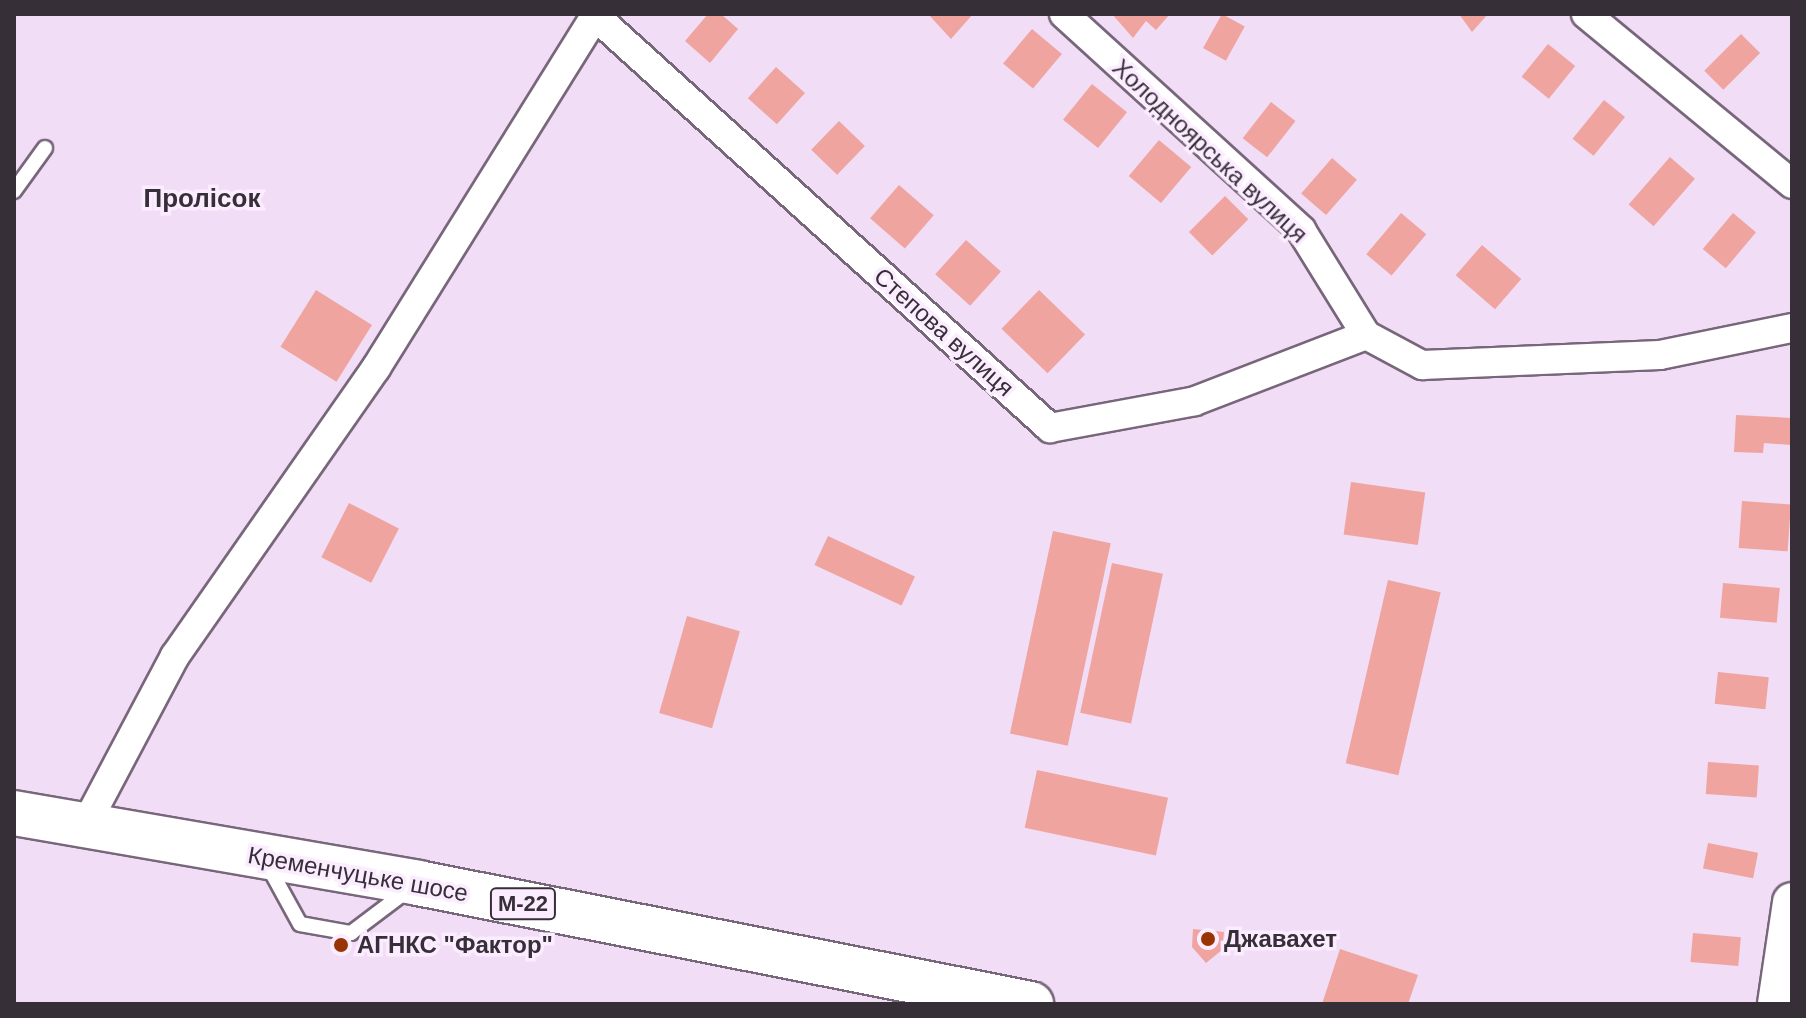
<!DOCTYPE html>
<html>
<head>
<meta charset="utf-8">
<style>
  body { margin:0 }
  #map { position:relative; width:1806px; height:1018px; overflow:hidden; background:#f1ddf5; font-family:Helvetica,sans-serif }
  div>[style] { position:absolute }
  .building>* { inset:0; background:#efa4a0; transform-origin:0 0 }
  .roads { filter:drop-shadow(2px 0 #78667b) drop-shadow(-2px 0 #78667b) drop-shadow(0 2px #78667b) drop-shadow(0 -2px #78667b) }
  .lane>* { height:14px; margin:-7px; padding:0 7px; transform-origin:7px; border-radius:7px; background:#fff }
  .street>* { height:28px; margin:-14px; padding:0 14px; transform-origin:14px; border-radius:14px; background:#fff }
  .secondary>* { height:38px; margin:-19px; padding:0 19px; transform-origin:19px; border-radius:19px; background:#fff }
  .highway>* { height:44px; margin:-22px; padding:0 22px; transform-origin:22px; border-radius:22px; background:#fff }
  .dots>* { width:22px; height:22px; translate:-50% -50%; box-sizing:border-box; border:4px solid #fcecff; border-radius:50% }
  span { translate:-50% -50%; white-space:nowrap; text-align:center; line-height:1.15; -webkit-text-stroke:7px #fcecff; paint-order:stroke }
  .shield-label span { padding:2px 6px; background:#fcecff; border:2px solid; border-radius:6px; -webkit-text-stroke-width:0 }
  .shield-label { font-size:22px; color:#362f38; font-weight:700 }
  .street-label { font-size:24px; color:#362f38 }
  .poi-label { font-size:24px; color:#362f38; font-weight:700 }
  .left { translate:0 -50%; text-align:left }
  .neighbourhood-label { font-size:26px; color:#362f38; font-weight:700 }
  .frame { position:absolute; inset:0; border:16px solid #362f38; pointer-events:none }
</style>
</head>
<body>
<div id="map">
  <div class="building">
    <div style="clip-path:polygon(708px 14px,721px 14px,738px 29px,710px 63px,685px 41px)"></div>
    <div style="clip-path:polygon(928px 14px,973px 14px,951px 39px)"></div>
    <div style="clip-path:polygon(1112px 14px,1170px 14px,1156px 30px,1146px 21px,1133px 38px)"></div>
    <div style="left:1222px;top:14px;width:26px;height:39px;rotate:29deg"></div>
    <div style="clip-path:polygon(1459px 14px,1488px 14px,1472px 32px)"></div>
    <div style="left:1032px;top:29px;width:39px;height:45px;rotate:40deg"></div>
    <div style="left:1741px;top:34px;width:27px;height:52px;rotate:45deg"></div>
    <div style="left:1548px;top:44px;width:35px;height:42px;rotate:39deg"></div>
    <div style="left:776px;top:67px;width:39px;height:42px;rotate:42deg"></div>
    <div style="left:1092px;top:84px;width:45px;height:46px;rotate:39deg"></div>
    <div style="left:1604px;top:100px;width:27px;height:50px;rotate:39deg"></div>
    <div style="left:1271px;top:102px;width:31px;height:46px;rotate:38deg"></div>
    <div style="left:839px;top:121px;width:36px;height:40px;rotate:44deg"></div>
    <div style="left:1159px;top:140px;width:42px;height:47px;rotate:40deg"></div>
    <div style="left:1670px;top:157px;width:33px;height:63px;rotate:41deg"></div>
    <div style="left:1332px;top:158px;width:33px;height:47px;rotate:41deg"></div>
    <div style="left:899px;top:185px;width:46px;height:44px;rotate:41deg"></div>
    <div style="left:1225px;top:196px;width:33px;height:51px;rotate:45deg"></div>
    <div style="left:1401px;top:213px;width:33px;height:54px;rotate:40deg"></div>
    <div style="left:1733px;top:213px;width:30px;height:47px;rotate:40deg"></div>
    <div style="left:966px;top:240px;width:47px;height:46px;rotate:42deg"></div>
    <div style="left:1482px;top:245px;width:52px;height:40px;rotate:41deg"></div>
    <div style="left:316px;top:290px;width:66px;height:67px;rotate:32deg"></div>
    <div style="left:1039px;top:290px;width:64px;height:54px;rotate:44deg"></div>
    <div style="clip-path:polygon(1736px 415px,1792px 418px,1792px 445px,1764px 443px,1763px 453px,1734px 452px)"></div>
    <div style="left:1351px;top:482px;width:75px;height:53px;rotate:8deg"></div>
    <div style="left:1742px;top:501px;width:49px;height:47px;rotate:4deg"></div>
    <div style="left:349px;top:503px;width:56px;height:61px;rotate:27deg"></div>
    <div style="left:1053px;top:531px;width:59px;height:207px;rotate:12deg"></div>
    <div style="left:828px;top:536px;width:96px;height:32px;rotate:25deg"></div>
    <div style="left:1112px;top:563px;width:52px;height:153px;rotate:12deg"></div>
    <div style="left:1388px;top:580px;width:54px;height:188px;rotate:13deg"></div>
    <div style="left:1723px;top:583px;width:57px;height:35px;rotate:5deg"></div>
    <div style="left:687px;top:616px;width:55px;height:101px;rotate:16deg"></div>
    <div style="left:1718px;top:672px;width:51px;height:32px;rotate:6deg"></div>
    <div style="left:1708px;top:762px;width:51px;height:32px;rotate:4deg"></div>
    <div style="left:1037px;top:770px;width:134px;height:59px;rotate:12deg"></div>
    <div style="left:1708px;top:843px;width:51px;height:26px;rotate:11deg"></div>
    <div style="clip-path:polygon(1193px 929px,1224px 932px,1222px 950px,1206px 963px,1192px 947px)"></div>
    <div style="left:1693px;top:933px;width:48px;height:29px;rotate:5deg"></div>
    <div style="clip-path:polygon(1340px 949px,1418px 975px,1408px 1004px,1322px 1004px)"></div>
  </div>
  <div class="roads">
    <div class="lane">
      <div style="left:14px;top:191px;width:53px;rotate:-54.2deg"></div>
      <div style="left:267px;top:864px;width:68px;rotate:61.2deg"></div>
      <div style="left:300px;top:924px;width:52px;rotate:10deg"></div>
      <div style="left:351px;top:933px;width:71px;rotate:-37deg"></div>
    </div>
    <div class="street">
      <div style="left:593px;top:14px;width:617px;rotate:42.17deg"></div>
      <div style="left:1050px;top:428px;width:147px;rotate:-10.5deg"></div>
      <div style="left:1195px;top:401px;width:183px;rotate:-21.1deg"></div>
      <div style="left:1064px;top:14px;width:321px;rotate:42.3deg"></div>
      <div style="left:1301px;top:230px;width:123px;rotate:58.2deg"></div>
      <div style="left:1366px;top:335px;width:64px;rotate:28.2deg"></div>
      <div style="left:1422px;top:365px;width:238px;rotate:-2.4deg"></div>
      <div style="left:1660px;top:355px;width:135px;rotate:-11.6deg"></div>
      <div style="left:1586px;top:14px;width:267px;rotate:39.5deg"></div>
      <div style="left:86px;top:824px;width:190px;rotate:-62.1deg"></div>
      <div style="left:175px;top:656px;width:351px;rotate:-55.1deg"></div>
      <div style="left:376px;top:368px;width:415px;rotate:-58.1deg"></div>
    </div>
    <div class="secondary">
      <div style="left:1777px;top:1004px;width:103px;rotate:-81.6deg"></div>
    </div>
    <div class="highway">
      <div style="left:14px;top:813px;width:410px;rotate:9.8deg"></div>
      <div style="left:418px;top:883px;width:625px;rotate:11.17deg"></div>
    </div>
  </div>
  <div class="dots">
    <div style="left:1208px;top:939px;background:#993405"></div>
    <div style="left:341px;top:945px;background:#993405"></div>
  </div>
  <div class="shield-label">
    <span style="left:523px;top:904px">М-22</span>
  </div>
  <div class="street-label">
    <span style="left:1210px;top:151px;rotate:43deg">Холодноярська вулиця</span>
    <span style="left:944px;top:332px;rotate:42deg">Степова вулиця</span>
    <span style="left:358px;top:874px;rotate:10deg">Кременчуцьке шосе</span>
  </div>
  <div class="poi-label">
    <span class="left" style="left:1224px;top:939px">Джавахет</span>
    <span class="left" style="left:357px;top:945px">АГНКС "Фактор"</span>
  </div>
  <div class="neighbourhood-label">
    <span style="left:202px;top:199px">Пролісок</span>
  </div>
  <div class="frame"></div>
</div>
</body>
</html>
